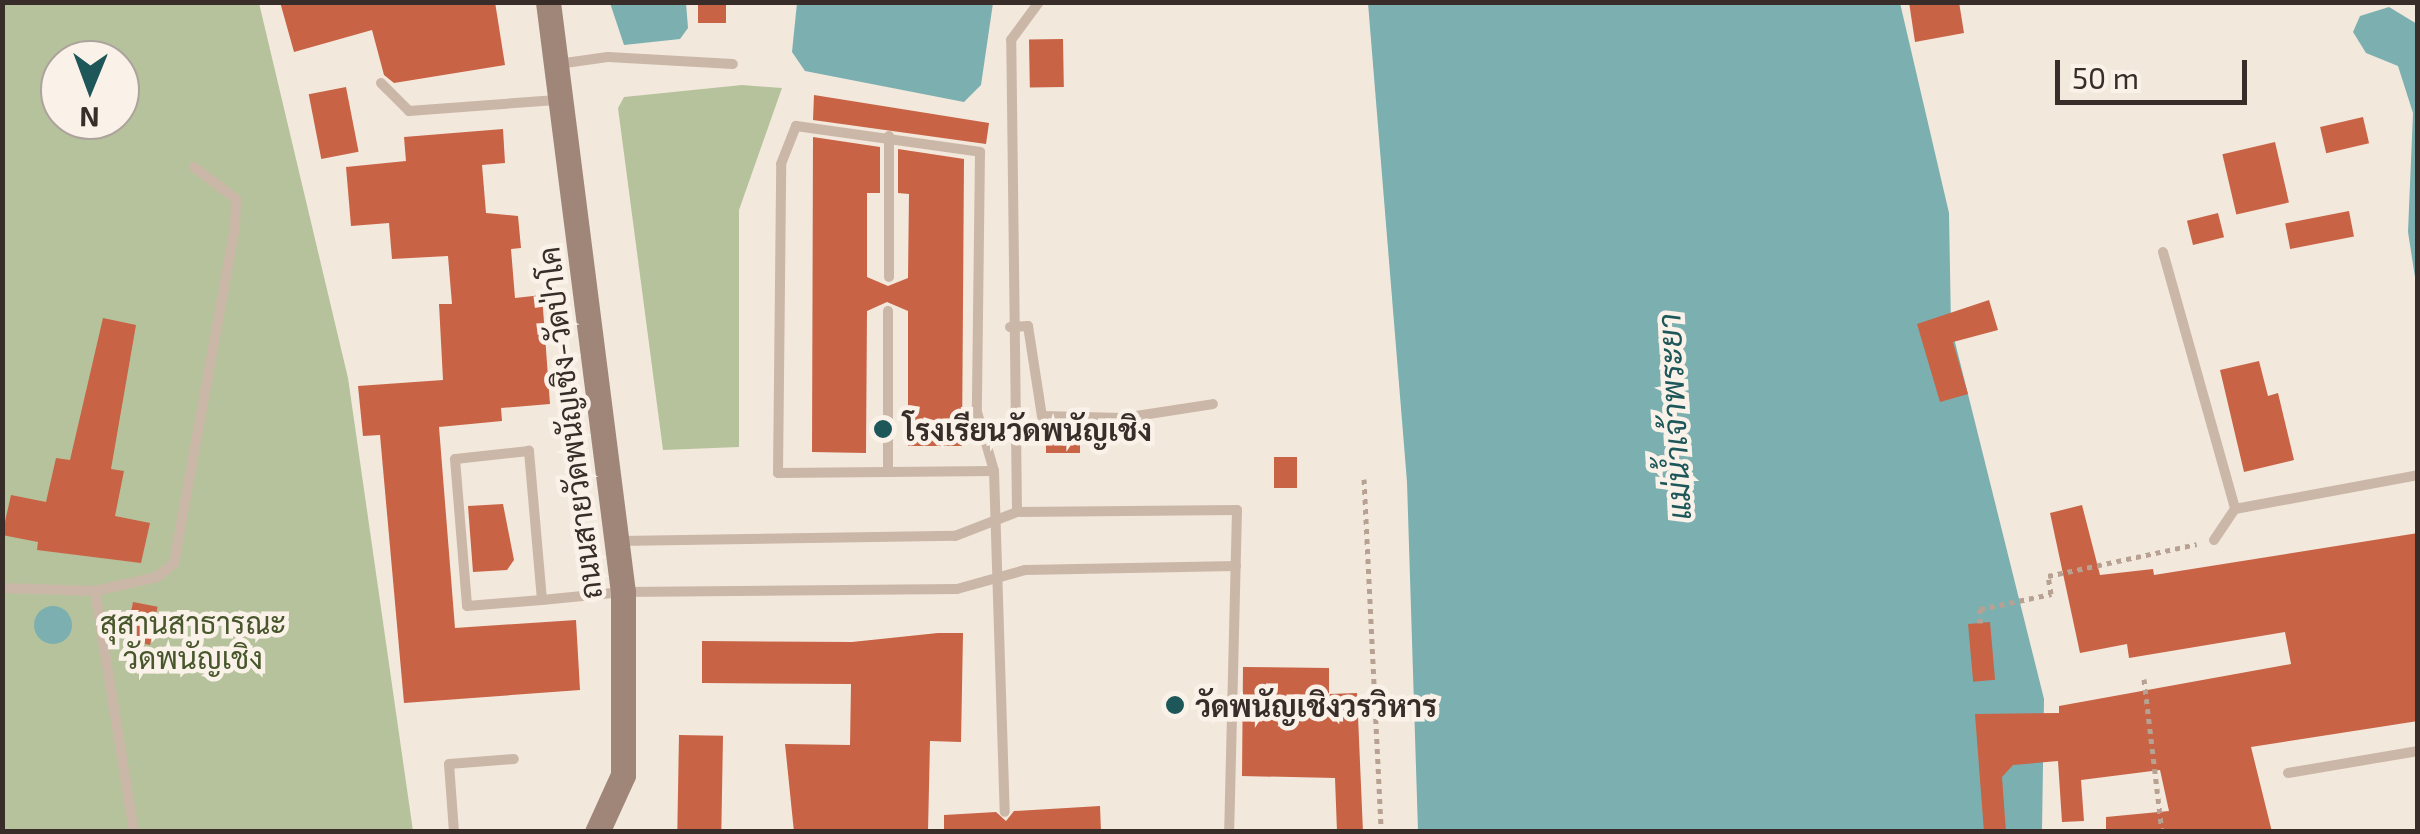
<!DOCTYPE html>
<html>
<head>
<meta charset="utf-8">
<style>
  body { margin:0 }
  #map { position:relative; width:2420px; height:834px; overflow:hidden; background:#f3e8dc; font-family:"Exo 2",Sarabun,sans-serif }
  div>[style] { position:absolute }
  .green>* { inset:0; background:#b6c29c }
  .water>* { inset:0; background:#7bafb0 }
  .round { border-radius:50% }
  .building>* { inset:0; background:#c86345; transform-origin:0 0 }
  .path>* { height:5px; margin-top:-2.5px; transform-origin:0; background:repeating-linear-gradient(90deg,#b7a192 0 5px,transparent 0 10px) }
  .service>* { height:10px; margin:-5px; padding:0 5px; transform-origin:5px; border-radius:5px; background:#cbb7a8 }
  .secondary>* { height:25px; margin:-12.5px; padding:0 12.5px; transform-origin:12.5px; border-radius:12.5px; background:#9f8679 }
  .dots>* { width:28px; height:28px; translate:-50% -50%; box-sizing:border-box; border:5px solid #faf2e9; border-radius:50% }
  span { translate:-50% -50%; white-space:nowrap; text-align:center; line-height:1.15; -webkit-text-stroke:9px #faf2e9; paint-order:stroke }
  .street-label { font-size:30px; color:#382d28 }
  .poi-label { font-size:30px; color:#382d28; font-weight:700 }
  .left { translate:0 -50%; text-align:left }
  .park-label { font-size:30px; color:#47562b }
  .water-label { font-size:32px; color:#1d575a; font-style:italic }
  .frame { position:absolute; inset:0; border:5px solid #382d28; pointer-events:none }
  .north { position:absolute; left:40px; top:40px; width:100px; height:100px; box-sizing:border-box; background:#faf2e9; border:2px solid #aca39c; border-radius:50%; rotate:181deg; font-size:28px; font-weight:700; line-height:40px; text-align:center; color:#382d28 }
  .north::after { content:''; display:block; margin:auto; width:35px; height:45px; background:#1d575a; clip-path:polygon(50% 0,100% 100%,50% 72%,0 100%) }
  .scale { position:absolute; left:2055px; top:60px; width:192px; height:45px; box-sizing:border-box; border:5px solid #382d28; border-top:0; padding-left:12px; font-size:30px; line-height:35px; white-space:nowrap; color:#382d28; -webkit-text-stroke:8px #faf2e9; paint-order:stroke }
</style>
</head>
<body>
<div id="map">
  <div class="green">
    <div style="clip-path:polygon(evenodd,2px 3px,259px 3px,348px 378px,413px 831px,3px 831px,2px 3px,60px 60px,120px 60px,120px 120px,60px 120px,60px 60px)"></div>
    <div style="clip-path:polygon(742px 85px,782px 88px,739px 210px,739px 447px,663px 450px,618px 108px,624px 97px)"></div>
  </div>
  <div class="water">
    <div style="clip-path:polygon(610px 3px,686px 3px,688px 28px,680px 39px,624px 45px)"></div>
    <div style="clip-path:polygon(797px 3px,993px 3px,981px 85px,964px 102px,805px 71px,792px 52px)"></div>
    <div style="clip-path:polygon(1368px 3px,1900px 3px,1949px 213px,1951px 326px,2044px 699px,2042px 831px,1418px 831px,1407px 482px)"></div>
    <div style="clip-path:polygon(2389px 7px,2417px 24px,2417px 290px,2408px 232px,2413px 113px,2398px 66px,2366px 53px,2353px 32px,2360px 16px)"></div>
    <div class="round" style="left:34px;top:606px;width:38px;height:38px"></div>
  </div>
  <div class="building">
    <div style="clip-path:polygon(280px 2px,495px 2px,505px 65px,394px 83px,384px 75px,372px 30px,294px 52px)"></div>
    <div style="left:698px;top:2px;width:28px;height:21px"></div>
    <div style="clip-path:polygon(1909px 2px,1959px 2px,1964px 33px,1915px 42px)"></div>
    <div style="left:1063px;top:39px;width:48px;height:34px;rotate:89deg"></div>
    <div style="left:346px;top:87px;width:66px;height:38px;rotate:79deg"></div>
    <div style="clip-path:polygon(814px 95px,989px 123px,986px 144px,813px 120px)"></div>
    <div style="left:2363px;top:117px;width:27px;height:44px;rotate:77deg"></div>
    <div style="clip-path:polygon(503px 129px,505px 163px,482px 165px,486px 213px,518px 216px,521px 248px,511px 249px,515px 298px,542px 295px,550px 404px,501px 408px,502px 421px,439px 427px,455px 628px,576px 620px,580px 690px,404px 703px,380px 435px,363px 436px,358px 386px,443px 380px,439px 304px,452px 304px,448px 256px,392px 259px,389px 223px,351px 226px,346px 167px,406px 161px,404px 137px)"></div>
    <div style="clip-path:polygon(813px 137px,880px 147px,880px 193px,867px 193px,867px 277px,888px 286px,908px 278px,909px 194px,898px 193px,898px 149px,964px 159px,962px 446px,908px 446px,908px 311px,887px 302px,867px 311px,866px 453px,812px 452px)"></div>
    <div style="left:2275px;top:142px;width:62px;height:54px;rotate:77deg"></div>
    <div style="left:2349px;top:211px;width:26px;height:65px;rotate:79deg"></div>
    <div style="left:2218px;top:213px;width:25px;height:32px;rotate:76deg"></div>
    <div style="clip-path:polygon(1989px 300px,1998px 330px,1953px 342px,1968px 394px,1940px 402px,1917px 324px)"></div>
    <div style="clip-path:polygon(103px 318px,136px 325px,111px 469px,124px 471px,115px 516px,150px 523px,141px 563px,37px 550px,38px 542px,2px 535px,11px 495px,46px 502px,56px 458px,70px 460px)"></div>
    <div style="clip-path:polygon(2259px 361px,2268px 396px,2278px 393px,2294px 460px,2244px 472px,2220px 370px)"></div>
    <div style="left:1080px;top:434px;width:19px;height:34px;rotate:90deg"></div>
    <div style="left:1274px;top:457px;width:23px;height:31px"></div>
    <div style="clip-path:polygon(503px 504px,514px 560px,507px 570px,473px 572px,468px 506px)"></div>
    <div style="clip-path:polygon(2082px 505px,2100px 575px,2153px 569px,2154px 575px,2418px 533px,2418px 721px,2251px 747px,2272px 832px,2106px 832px,2106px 817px,2169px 811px,2160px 770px,2081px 780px,2084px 821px,2062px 822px,2058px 761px,2013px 765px,2002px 777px,2006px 832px,1984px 832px,1975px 714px,2059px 713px,2059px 706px,2291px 664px,2285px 632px,2129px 658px,2127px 644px,2080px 653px,2050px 513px)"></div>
    <div style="left:133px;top:602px;width:25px;height:39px;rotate:11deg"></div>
    <div style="left:1990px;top:622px;width:58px;height:22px;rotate:85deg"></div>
    <div style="clip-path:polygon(938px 633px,963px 633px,961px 742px,930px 741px,928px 832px,794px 832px,785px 744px,850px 745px,851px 684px,702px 683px,702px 641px,852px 642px)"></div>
    <div style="clip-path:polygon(1243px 667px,1329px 668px,1329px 694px,1357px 693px,1363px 832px,1337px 832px,1335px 778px,1242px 776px)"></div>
    <div style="left:679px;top:735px;width:44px;height:97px;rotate:1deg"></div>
    <div style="clip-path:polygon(1100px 806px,1101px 832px,944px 832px,944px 815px,996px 812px,1006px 821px,1014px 811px)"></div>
  </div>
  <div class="path">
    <div style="left:1364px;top:479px;width:353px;rotate:87.2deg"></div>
    <div style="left:1980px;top:623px;width:14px;rotate:-90deg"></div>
    <div style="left:1980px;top:609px;width:73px;rotate:-11.9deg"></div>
    <div style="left:2051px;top:594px;width:18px;rotate:-99deg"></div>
    <div style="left:2048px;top:576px;width:152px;rotate:-12.1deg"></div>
    <div style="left:2144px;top:679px;width:154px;rotate:83.3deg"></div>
  </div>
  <div class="service">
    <div style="left:558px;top:64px;width:50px;rotate:-8deg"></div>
    <div style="left:608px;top:57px;width:125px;rotate:3.2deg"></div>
    <div style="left:381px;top:83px;width:40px;rotate:45deg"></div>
    <div style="left:409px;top:111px;width:148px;rotate:-4.3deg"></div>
    <div style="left:2163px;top:252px;width:267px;rotate:74.3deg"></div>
    <div style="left:889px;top:277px;width:141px;rotate:-90deg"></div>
    <div style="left:1010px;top:327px;width:18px;rotate:-3deg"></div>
    <div style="left:1028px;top:326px;width:91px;rotate:81.2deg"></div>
    <div style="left:1042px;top:416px;width:81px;rotate:1.4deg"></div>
    <div style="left:1123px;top:418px;width:91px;rotate:-8.8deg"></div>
    <div style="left:994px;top:471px;width:216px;rotate:179.5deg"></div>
    <div style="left:778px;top:473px;width:309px;rotate:-89.4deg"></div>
    <div style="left:781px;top:164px;width:41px;rotate:-68.5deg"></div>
    <div style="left:796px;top:126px;width:186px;rotate:8deg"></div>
    <div style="left:980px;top:152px;width:260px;rotate:90.7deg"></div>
    <div style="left:977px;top:412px;width:61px;rotate:73.9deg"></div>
    <div style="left:994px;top:471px;width:341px;rotate:88.2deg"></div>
    <div style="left:888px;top:472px;width:161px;rotate:-90deg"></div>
    <div style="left:1017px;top:512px;width:472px;rotate:-90.7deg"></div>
    <div style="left:1011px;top:40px;width:47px;rotate:-53.6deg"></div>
    <div style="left:2214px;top:540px;width:37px;rotate:-56deg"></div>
    <div style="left:2235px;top:509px;width:186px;rotate:-10.5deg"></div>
    <div style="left:619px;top:541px;width:336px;rotate:-0.9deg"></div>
    <div style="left:955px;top:536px;width:66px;rotate:-21.2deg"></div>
    <div style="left:1017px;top:512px;width:220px;rotate:-0.5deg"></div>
    <div style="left:1237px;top:510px;width:322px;rotate:91.4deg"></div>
    <div style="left:2px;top:588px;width:93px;rotate:1.8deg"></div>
    <div style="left:95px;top:591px;width:64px;rotate:-12.7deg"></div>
    <div style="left:157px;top:577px;width:22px;rotate:-39deg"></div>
    <div style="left:174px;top:563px;width:341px;rotate:-79.7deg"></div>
    <div style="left:235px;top:227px;width:28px;rotate:-88deg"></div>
    <div style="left:236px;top:199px;width:53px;rotate:-142.7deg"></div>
    <div style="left:95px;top:591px;width:244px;rotate:80.8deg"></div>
    <div style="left:542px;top:600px;width:150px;rotate:-95deg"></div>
    <div style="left:529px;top:451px;width:74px;rotate:173.8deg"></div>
    <div style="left:455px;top:459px;width:147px;rotate:85.3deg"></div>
    <div style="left:467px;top:606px;width:75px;rotate:-4.6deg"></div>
    <div style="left:542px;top:600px;width:81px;rotate:-5.6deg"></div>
    <div style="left:623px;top:592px;width:334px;rotate:-0.5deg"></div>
    <div style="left:957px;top:589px;width:71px;rotate:-15.6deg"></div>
    <div style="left:1025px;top:570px;width:211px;rotate:-1.1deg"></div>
    <div style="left:2288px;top:773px;width:132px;rotate:-9.6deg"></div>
    <div style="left:454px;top:832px;width:68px;rotate:-94.2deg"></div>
    <div style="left:449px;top:764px;width:65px;rotate:-4.4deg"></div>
  </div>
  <div class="secondary">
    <div style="left:548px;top:2px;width:595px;rotate:82.76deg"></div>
    <div style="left:623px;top:592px;width:183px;rotate:90deg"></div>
    <div style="left:623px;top:775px;width:63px;rotate:114.5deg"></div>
  </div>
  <div class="dots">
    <div style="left:883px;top:429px;background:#1d575a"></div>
    <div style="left:1175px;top:705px;background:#1d575a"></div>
  </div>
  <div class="street-label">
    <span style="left:569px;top:423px;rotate:-97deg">ถนนสายวัดพนัญเชิง-วัดป่าโค</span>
  </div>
  <div class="poi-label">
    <span class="left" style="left:903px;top:429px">โรงเรียนวัดพนัญเชิง</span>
    <span class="left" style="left:1195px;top:705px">วัดพนัญเชิงวรวิหาร</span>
  </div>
  <div class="park-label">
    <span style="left:193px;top:639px">สุสานสาธารณะ<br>วัดพนัญเชิง</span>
  </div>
  <div class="water-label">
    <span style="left:1673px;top:417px;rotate:-93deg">แม่น้ำเจ้าพระยา</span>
  </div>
  <div class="frame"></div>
  <div class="north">N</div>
  <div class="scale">50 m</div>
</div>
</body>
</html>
